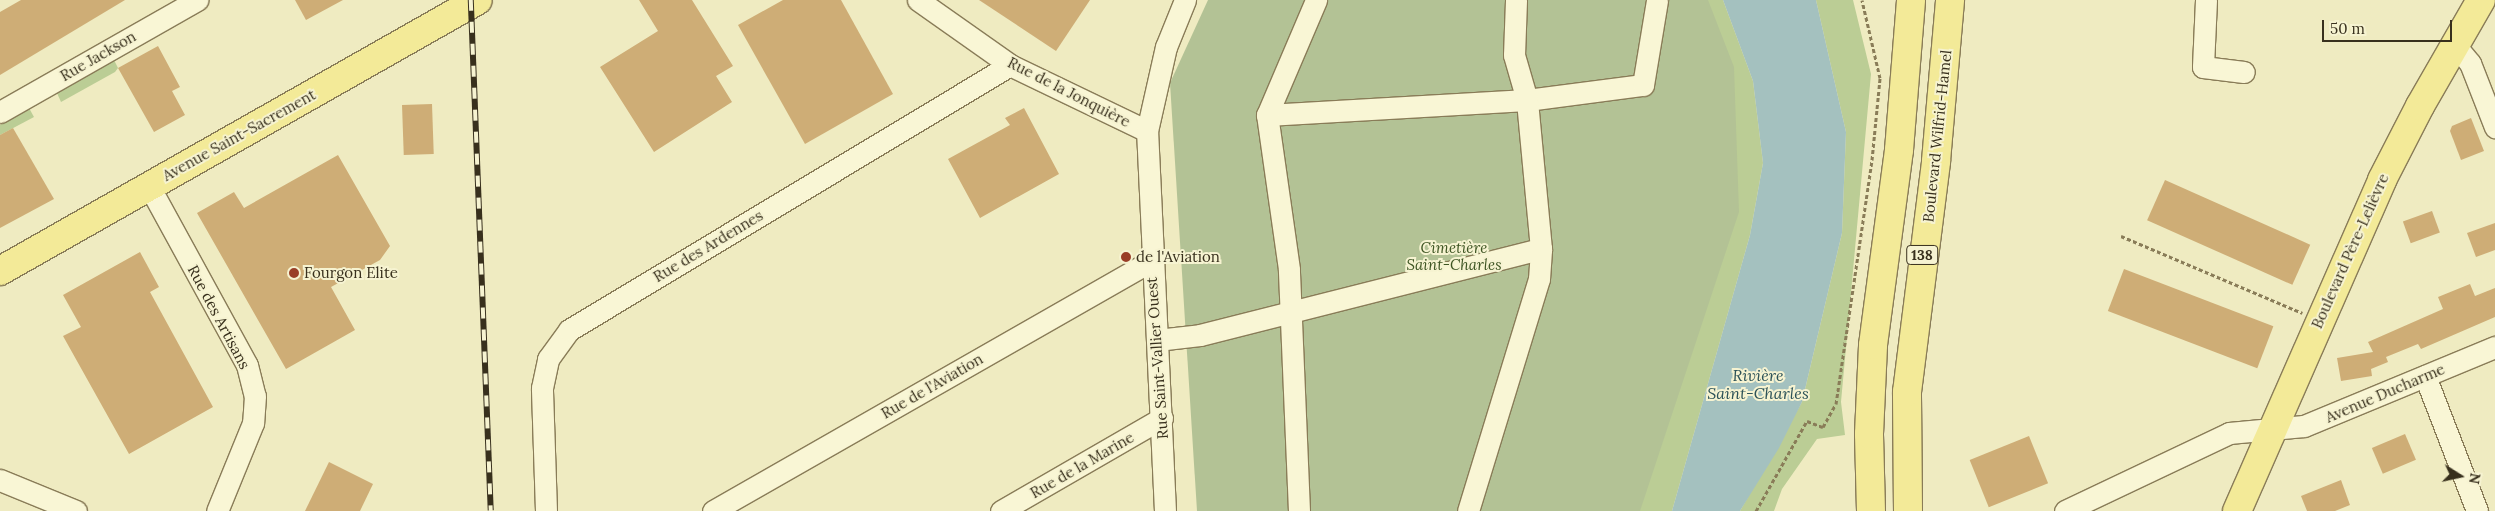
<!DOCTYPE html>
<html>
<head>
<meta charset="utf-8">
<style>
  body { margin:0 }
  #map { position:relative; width:2495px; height:511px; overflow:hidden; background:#efebc1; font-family:Lora,serif }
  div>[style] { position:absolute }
  .green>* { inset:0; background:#bbcd95 }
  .cemetery>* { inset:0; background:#b3c295 }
  .water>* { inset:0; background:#a4c1bf }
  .building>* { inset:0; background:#cead76; transform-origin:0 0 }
  .path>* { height:3px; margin-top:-1.5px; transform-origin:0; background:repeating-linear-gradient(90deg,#897c58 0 4px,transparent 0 6.5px) }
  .roads { filter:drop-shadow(1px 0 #897c58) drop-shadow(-1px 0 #897c58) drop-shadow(0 1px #897c58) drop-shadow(0 -1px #897c58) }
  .minor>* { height:21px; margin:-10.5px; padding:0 10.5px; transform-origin:10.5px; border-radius:10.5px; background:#f9f6d5 }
  .major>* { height:28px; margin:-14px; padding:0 14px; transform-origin:14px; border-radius:14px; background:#f3ea98 }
  .rail>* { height:5.5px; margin-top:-2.75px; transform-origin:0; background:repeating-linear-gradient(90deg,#f6f3d1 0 11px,#38301d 0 22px); box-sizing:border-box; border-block:1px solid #38301d }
  .dots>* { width:14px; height:14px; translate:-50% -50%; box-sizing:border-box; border:2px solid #f6f3d1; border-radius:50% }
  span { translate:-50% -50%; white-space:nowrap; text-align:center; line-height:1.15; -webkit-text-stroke:4px #f6f3d1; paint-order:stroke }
  .shield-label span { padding:1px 4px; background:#f6f3d1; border:1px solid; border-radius:4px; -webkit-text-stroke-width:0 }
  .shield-label { font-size:14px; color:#38301d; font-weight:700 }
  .street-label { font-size:15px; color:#38301d }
  .park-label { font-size:15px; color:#3e5523; font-style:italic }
  .poi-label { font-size:15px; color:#38301d }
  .left { translate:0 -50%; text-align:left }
  .water-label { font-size:16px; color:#2c5258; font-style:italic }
  .north { position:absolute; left:2435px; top:451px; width:50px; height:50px; -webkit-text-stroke:4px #f6f3d1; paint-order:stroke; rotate:100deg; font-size:14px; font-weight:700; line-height:20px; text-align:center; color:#38301d }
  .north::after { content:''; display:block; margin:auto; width:18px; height:22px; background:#38301d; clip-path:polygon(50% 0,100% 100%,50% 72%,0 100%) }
  .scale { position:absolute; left:2322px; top:20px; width:130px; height:22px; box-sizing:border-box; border:2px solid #38301d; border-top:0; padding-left:6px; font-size:15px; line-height:18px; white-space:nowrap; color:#38301d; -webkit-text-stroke:4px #f6f3d1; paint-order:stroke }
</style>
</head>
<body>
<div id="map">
  <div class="green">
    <div style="clip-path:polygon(1665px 0,1723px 0,1753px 81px,1763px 163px,1750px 235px,1672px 511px,1581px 511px)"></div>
    <div style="clip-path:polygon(1816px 0,1853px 0,1871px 74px,1841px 402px,1845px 435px,1817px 439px,1782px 489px,1774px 511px,1740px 511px,1802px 402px,1842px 233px,1846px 132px)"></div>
    <div style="clip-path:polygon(114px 60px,118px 68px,115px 72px,61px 102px,57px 93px)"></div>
    <div style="clip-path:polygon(29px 108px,34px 117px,0 135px,0 125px)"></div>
  </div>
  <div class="cemetery">
    <div style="clip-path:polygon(1208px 0,1708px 0,1734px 67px,1739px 212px,1640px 511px,1197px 511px,1170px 83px)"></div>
  </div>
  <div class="water">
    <div style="clip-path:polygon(1723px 0,1816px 0,1846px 132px,1842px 233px,1802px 402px,1779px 448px,1740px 511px,1672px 511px,1750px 235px,1763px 163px,1753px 81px)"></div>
  </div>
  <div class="building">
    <div style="clip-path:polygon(21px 0,125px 0,0 75px,0 12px)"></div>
    <div style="clip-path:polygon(295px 0,343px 0,306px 20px)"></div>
    <div style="clip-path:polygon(639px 0,692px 0,733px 66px,716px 76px,732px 102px,654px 152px,600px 67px,658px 31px)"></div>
    <div style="clip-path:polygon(783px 0,841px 0,893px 94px,805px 144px,738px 25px)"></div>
    <div style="clip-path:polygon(979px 0,1090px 0,1056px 51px)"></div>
    <div style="clip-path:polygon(158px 46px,180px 87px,172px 91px,185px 115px,154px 132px,118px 68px)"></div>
    <div style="left:432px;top:104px;width:50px;height:30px;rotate:88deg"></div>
    <div style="clip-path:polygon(1024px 108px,1059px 174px,980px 218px,948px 159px,1010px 125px,1005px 118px)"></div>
    <div style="clip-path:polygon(2471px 118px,2484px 151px,2461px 160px,2450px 131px,2452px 126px)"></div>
    <div style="clip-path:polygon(13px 128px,54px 199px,0 228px,0 135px)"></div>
    <div style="clip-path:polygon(338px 155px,390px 246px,380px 260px,331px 287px,355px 330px,286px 369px,197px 213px,234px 192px,244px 208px)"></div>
    <div style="left:2165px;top:180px;width:159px;height:44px;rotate:24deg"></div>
    <div style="left:2432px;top:211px;width:23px;height:31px;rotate:70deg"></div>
    <div style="clip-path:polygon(2495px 223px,2495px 250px,2476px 257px,2467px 233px)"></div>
    <div style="clip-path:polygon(140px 252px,159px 287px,150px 292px,213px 407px,129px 454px,63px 336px,81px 327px,63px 295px)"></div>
    <div style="left:2124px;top:269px;width:160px;height:45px;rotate:21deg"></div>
    <div style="clip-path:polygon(2470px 284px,2475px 296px,2495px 288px,2495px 317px,2421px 349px,2418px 344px,2386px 357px,2388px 362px,2371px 369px,2372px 376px,2341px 381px,2337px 358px,2373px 352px,2368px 342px,2443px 309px,2438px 297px)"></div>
    <div style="left:2405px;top:434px;width:28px;height:36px;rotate:67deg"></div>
    <div style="left:2029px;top:436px;width:51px;height:64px;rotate:68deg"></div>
    <div style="clip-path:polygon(329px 462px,373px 484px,360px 511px,305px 511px)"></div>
    <div style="clip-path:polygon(2341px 480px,2350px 505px,2335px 511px,2307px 511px,2301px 496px)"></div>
  </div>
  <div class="path">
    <div style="left:2121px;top:236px;width:197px;rotate:23deg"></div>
    <div style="left:1756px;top:511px;width:103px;rotate:-60.5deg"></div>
    <div style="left:1807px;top:421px;width:17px;rotate:21deg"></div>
    <div style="left:1823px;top:427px;width:26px;rotate:-61deg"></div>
    <div style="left:1836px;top:404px;width:247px;rotate:-81.6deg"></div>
    <div style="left:1872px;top:160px;width:82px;rotate:-84.4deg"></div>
    <div style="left:1880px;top:78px;width:80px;rotate:-103deg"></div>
  </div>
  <div class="roads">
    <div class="minor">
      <div style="left:918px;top:0;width:113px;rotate:35.2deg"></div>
      <div style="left:1010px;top:65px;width:152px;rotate:25.7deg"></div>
      <div style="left:2206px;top:0;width:67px;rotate:92.6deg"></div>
      <div style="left:2203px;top:67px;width:41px;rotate:7deg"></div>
      <div style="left:2454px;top:44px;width:25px;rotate:50deg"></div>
      <div style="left:2470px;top:63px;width:69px;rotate:68.7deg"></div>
      <div style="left:0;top:112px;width:227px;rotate:-29.6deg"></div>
      <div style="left:1267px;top:115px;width:260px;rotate:-3.3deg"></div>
      <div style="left:1527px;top:100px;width:117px;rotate:-7.4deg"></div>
      <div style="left:1643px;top:85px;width:86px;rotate:-80.6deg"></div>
      <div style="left:149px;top:186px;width:204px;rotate:61.3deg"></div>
      <div style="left:247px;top:365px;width:32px;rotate:76deg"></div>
      <div style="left:255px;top:396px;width:27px;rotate:94deg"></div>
      <div style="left:253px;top:423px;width:95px;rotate:112.2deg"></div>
      <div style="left:1157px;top:340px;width:43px;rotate:-6.6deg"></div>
      <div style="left:1200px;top:335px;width:352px;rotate:-14.2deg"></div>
      <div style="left:1541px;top:249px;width:150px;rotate:-95.4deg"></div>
      <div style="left:1527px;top:100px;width:47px;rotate:-106.1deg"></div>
      <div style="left:1514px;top:55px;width:55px;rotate:-87.9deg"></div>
      <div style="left:2425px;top:376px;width:145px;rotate:68.9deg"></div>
      <div style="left:0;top:480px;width:82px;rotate:22.2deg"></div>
      <div style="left:546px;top:511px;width:123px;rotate:-91.9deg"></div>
      <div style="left:542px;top:388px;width:30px;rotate:-78deg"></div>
      <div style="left:548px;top:359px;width:36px;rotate:-54deg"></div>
      <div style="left:569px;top:330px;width:514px;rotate:-31deg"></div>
      <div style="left:713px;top:511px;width:504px;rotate:-29.72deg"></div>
      <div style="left:1001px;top:511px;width:186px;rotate:-30deg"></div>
      <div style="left:1165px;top:511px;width:380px;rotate:-92.7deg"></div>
      <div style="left:1147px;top:131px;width:86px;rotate:-77.3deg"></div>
      <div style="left:1166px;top:47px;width:51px;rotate:-68deg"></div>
      <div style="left:1299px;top:511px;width:242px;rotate:-92.4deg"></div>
      <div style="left:1289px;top:269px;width:156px;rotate:-98.1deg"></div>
      <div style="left:1267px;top:115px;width:125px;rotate:-66.9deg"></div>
      <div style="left:1468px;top:511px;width:243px;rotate:-73deg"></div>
      <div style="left:1539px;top:279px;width:30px;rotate:-86deg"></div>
      <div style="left:2065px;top:511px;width:182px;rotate:-25.4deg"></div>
      <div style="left:2229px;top:433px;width:75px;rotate:-5.3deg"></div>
      <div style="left:2304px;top:426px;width:207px;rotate:-22.5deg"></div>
    </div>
    <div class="major">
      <div style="left:0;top:271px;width:549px;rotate:-29.55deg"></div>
      <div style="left:1871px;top:511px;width:77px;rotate:-91.5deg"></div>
      <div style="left:1869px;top:434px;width:89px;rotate:-87.4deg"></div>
      <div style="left:1873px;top:345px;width:197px;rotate:-82.4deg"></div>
      <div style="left:1899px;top:150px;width:150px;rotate:-85.4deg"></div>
      <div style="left:1908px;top:511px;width:119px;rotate:-90.5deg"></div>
      <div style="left:1907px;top:392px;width:233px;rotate:-82.8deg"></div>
      <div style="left:1936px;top:161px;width:162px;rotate:-85deg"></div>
      <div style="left:2237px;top:511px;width:361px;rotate:-66.3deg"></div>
      <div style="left:2382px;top:180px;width:83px;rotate:-62.8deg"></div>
      <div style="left:2420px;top:106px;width:122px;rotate:-60.1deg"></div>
    </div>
  </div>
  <div class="rail">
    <div style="left:471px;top:0;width:511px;rotate:87.76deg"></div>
  </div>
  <div class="dots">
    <div style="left:1126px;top:257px;background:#993e27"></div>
    <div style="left:294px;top:273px;background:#993e27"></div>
  </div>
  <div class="shield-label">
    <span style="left:1922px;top:255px">138</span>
  </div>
  <div class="street-label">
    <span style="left:98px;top:56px;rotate:-30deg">Rue Jackson</span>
    <span style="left:1069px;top:92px;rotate:27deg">Rue de la Jonquière</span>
    <span style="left:239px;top:135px;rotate:-29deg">Avenue Saint-Sacrement</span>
    <span style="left:1937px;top:136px;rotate:-84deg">Boulevard Wilfrid-Hamel</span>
    <span style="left:708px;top:246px;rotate:-31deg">Rue des Ardennes</span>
    <span style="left:2350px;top:251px;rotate:-66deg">Boulevard Père-Lelièvre</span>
    <span style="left:219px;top:317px;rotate:62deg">Rue des Artisans</span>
    <span style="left:1157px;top:358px;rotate:-94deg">Rue Saint-Vallier Ouest</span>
    <span style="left:932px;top:386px;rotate:-30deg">Rue de l'Aviation</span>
    <span style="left:2385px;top:393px;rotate:-23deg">Avenue Ducharme</span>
    <span style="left:1082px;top:465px;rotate:-30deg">Rue de la Marine</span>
  </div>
  <div class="park-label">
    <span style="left:1454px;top:256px">Cimetière<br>Saint-Charles</span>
  </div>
  <div class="poi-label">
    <span class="left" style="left:1136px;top:257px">de l'Aviation</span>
    <span class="left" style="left:304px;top:273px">Fourgon Elite</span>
  </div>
  <div class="water-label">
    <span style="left:1758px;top:384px">Rivière<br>Saint-Charles</span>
  </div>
  <div class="north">N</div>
  <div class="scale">50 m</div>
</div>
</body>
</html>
